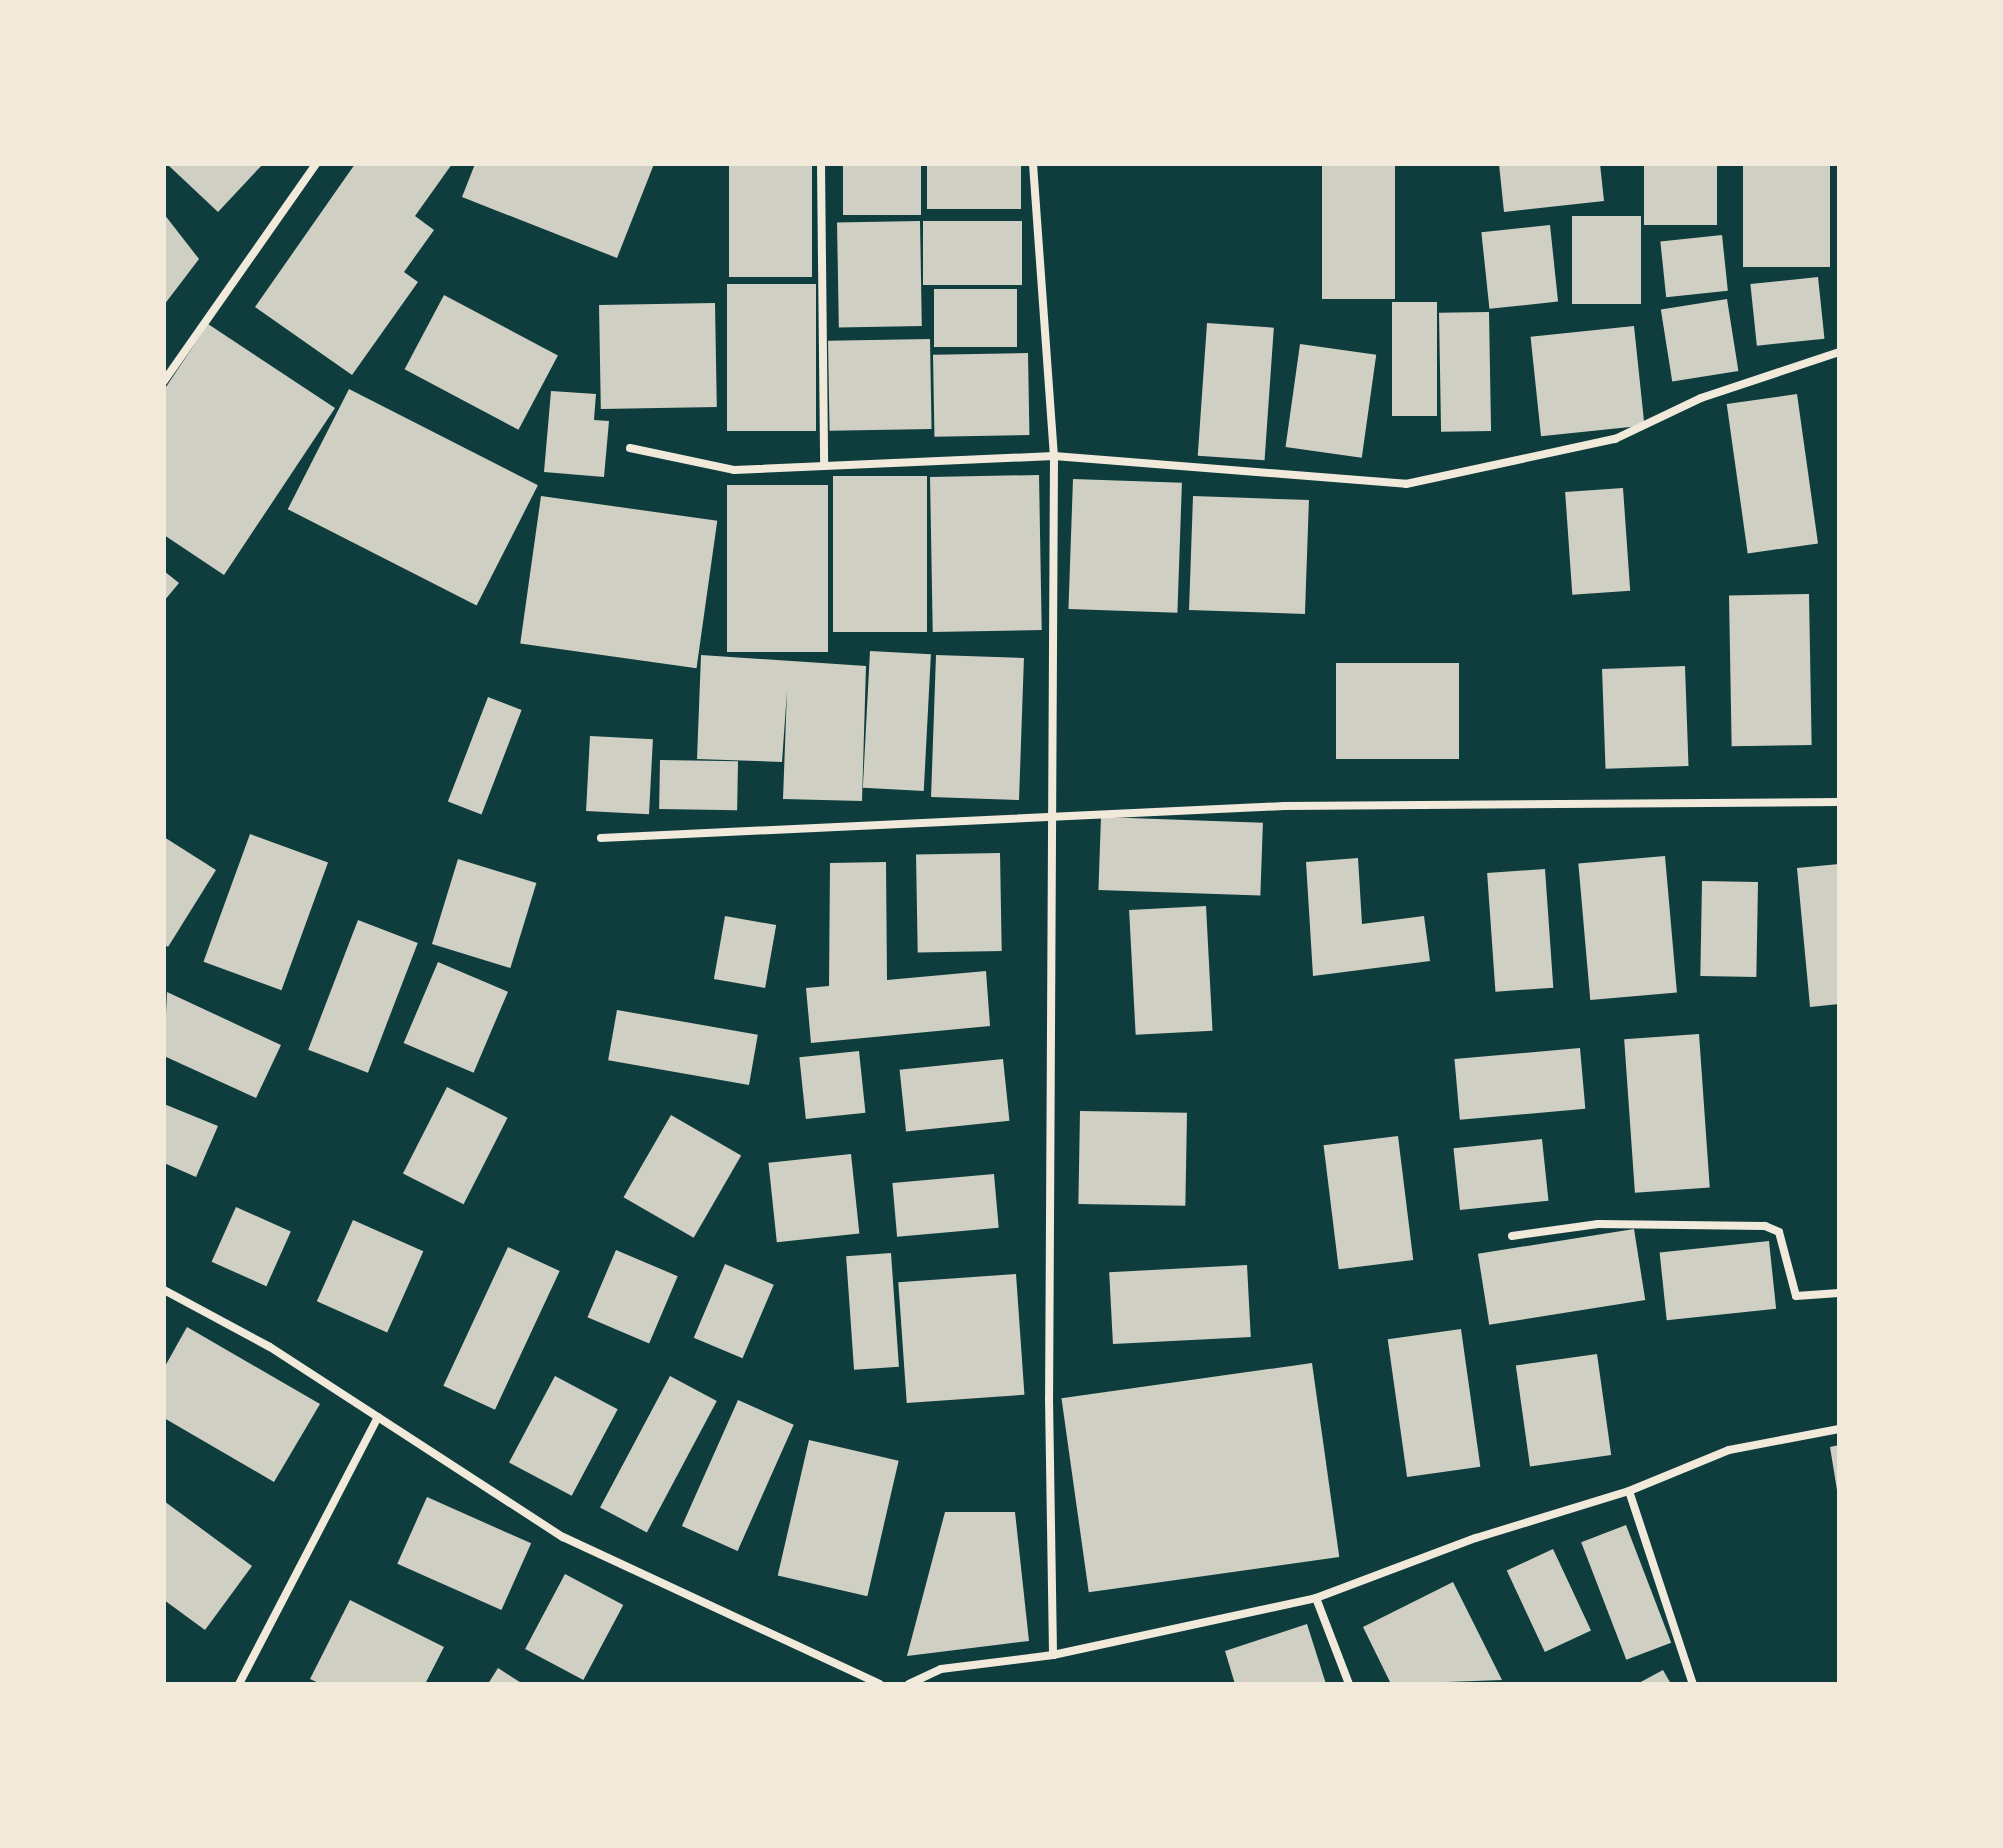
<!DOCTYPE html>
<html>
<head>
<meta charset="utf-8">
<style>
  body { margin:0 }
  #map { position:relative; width:2003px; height:1848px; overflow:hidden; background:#0f3d3e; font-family:"Sofia Sans Condensed",sans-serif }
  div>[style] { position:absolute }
  .building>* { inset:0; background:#cfcfc3; transform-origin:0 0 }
  .minor>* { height:8px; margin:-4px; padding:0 4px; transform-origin:4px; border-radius:4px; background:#f1e9da }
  span { translate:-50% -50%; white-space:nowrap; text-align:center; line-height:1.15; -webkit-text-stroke:6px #f1e9da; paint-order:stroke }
  .frame { position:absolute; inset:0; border:166px solid #f1e9da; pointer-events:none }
</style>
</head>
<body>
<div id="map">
  <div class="building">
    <div style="clip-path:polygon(167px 164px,263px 164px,218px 212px)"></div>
    <div style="clip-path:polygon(355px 164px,452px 164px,415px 216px,434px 230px,404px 272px,418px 282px,352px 375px,255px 307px)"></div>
    <div style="clip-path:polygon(475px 164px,654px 164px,617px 258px,462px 197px)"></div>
    <div style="left:729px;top:164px;width:83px;height:113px"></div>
    <div style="left:843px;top:164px;width:78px;height:51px"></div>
    <div style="left:927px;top:164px;width:94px;height:45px"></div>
    <div style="left:1322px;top:164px;width:73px;height:135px"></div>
    <div style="clip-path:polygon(1499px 164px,1600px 164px,1604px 201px,1504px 212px)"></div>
    <div style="left:1644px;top:164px;width:73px;height:61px"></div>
    <div style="left:1743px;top:164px;width:87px;height:103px"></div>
    <div style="clip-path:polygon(164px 214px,199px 259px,164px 305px)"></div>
    <div style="left:1572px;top:216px;width:69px;height:88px"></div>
    <div style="left:920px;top:221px;width:105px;height:83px;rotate:89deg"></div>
    <div style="left:1022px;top:221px;width:64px;height:99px;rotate:90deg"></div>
    <div style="left:1550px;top:225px;width:77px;height:69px;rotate:84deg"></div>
    <div style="left:1722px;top:235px;width:56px;height:62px;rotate:84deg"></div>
    <div style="left:1818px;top:277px;width:62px;height:68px;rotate:84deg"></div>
    <div style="left:816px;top:284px;width:147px;height:89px;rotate:90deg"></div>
    <div style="left:934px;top:289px;width:83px;height:58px"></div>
    <div style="left:444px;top:295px;width:129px;height:84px;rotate:28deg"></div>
    <div style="left:1727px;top:299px;width:73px;height:67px;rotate:81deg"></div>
    <div style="left:1392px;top:302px;width:45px;height:114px"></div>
    <div style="left:715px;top:303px;width:104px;height:116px;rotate:89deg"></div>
    <div style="left:1489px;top:312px;width:119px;height:50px;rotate:89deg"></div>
    <div style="left:1207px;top:323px;width:67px;height:133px;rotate:4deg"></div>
    <div style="clip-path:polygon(208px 324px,335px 408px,224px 575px,164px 535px,164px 390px)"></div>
    <div style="left:1634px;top:326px;width:100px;height:104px;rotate:84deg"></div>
    <div style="left:930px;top:339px;width:90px;height:102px;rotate:89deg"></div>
    <div style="left:1300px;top:344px;width:77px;height:104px;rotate:8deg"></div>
    <div style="left:1028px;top:353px;width:82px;height:95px;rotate:89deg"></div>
    <div style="left:349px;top:389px;width:212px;height:135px;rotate:27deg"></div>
    <div style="clip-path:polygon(551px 391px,596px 394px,594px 420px,609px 421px,604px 477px,544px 472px)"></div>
    <div style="left:1797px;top:394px;width:151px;height:71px;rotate:82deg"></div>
    <div style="left:1039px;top:475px;width:155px;height:109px;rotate:89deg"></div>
    <div style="left:927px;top:476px;width:156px;height:94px;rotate:90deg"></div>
    <div style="left:1073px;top:479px;width:109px;height:130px;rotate:2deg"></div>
    <div style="left:828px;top:485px;width:167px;height:101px;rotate:90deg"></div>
    <div style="left:1623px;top:488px;width:103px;height:58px;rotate:86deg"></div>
    <div style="left:541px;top:496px;width:178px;height:149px;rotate:8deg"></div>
    <div style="left:1193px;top:496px;width:116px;height:114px;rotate:2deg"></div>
    <div style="clip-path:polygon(164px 571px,179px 583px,164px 601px)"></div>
    <div style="left:1809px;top:594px;width:151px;height:80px;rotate:89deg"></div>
    <div style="left:870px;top:651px;width:61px;height:137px;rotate:3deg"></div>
    <div style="clip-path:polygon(701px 655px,866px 666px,862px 801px,783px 799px,787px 691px,782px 762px,697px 759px)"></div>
    <div style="left:936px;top:655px;width:88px;height:142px;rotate:2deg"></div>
    <div style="left:1336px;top:663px;width:123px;height:96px"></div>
    <div style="left:1685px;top:666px;width:100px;height:83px;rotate:88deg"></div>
    <div style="left:488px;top:697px;width:36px;height:112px;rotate:21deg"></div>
    <div style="left:590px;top:736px;width:63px;height:75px;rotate:3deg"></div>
    <div style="left:660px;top:760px;width:78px;height:49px;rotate:1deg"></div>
    <div style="left:1101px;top:817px;width:162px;height:73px;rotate:2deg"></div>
    <div style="left:250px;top:834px;width:83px;height:136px;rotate:20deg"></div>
    <div style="clip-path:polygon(164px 837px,216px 870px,168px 947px,164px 944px)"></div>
    <div style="left:1000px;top:853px;width:98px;height:84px;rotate:89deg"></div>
    <div style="left:1665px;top:856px;width:137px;height:87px;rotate:85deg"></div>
    <div style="clip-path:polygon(1358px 858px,1362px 924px,1424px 916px,1430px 961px,1313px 976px,1306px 862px)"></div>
    <div style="left:458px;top:859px;width:82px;height:89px;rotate:17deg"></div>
    <div style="clip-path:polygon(886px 862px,887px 980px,986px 971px,990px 1026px,811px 1043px,806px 988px,829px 986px,830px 863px)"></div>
    <div style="clip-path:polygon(1839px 864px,1839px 1004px,1810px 1007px,1797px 868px)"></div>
    <div style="left:1545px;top:869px;width:119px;height:58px;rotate:86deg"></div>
    <div style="left:1702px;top:881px;width:56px;height:95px;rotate:1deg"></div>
    <div style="left:1206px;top:906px;width:125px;height:77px;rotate:87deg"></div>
    <div style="left:725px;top:916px;width:52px;height:64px;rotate:10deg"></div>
    <div style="left:358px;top:920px;width:64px;height:139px;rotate:21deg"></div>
    <div style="left:438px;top:962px;width:76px;height:88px;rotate:23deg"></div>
    <div style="clip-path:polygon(167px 992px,281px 1045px,256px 1098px,164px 1056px)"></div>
    <div style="left:617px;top:1010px;width:143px;height:51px;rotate:10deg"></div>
    <div style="left:1699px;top:1034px;width:154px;height:75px;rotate:86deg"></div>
    <div style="left:1580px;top:1048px;width:61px;height:126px;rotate:85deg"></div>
    <div style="left:859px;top:1051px;width:62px;height:60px;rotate:84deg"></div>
    <div style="left:1003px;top:1059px;width:62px;height:104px;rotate:84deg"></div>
    <div style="left:447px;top:1087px;width:68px;height:97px;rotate:27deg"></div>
    <div style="clip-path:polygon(164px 1104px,218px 1126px,196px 1177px,164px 1163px)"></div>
    <div style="left:1080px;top:1111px;width:107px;height:93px;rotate:1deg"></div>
    <div style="left:671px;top:1115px;width:81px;height:95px;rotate:30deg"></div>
    <div style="left:1398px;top:1136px;width:125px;height:75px;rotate:83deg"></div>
    <div style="left:1542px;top:1139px;width:62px;height:89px;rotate:84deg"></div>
    <div style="left:851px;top:1154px;width:80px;height:83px;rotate:84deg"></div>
    <div style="left:994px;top:1174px;width:54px;height:102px;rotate:85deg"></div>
    <div style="left:236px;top:1207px;width:60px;height:60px;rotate:24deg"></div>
    <div style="left:353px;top:1220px;width:77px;height:89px;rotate:24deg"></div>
    <div style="left:1634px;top:1229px;width:72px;height:158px;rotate:81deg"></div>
    <div style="left:1769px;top:1241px;width:68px;height:110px;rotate:84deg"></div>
    <div style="left:508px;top:1247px;width:57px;height:153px;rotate:25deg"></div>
    <div style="left:616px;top:1250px;width:67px;height:73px;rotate:23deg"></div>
    <div style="left:891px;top:1253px;width:114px;height:45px;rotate:86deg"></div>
    <div style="left:725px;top:1264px;width:53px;height:80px;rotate:23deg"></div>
    <div style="left:1247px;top:1265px;width:72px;height:138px;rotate:87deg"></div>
    <div style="left:1016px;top:1274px;width:121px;height:118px;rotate:86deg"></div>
    <div style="clip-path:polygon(187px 1327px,320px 1404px,274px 1482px,164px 1418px,164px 1368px)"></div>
    <div style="left:1461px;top:1329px;width:139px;height:74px;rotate:82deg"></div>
    <div style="left:1597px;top:1354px;width:102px;height:82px;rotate:82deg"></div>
    <div style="left:1312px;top:1363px;width:196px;height:253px;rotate:82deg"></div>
    <div style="left:555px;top:1376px;width:71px;height:98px;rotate:28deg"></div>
    <div style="left:670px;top:1376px;width:53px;height:149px;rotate:28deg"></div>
    <div style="left:738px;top:1400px;width:61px;height:138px;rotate:24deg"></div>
    <div style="left:809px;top:1440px;width:92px;height:139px;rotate:13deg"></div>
    <div style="clip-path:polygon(1839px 1445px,1839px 1490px,1837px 1490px,1830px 1447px)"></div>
    <div style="left:427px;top:1497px;width:114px;height:73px;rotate:24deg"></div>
    <div style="clip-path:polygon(164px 1501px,252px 1566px,205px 1630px,164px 1600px)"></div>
    <div style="clip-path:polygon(945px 1512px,1015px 1512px,1029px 1641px,907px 1656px)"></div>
    <div style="left:1626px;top:1525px;width:126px;height:48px;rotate:69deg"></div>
    <div style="left:1553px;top:1549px;width:90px;height:51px;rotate:65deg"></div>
    <div style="left:565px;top:1574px;width:66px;height:85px;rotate:28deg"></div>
    <div style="clip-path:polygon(1453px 1582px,1502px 1680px,1391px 1684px,1363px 1627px)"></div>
    <div style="clip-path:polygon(350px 1600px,444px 1647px,425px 1684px,321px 1684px,310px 1679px)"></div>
    <div style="clip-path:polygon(1307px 1624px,1326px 1684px,1235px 1684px,1225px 1651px)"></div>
    <div style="clip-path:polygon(498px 1668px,523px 1684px,488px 1684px)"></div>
    <div style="clip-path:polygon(1663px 1670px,1671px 1684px,1637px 1684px)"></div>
  </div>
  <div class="minor">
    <div style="left:821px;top:164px;width:299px;rotate:89.4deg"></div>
    <div style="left:1033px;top:164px;width:293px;rotate:85.9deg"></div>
    <div style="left:1054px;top:456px;width:942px;rotate:90.3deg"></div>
    <div style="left:1049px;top:1398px;width:257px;rotate:89.1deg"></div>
    <div style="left:164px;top:381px;width:265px;rotate:-55deg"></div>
    <div style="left:630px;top:448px;width:106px;rotate:11.9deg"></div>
    <div style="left:734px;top:470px;width:320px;rotate:-2.5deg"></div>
    <div style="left:1054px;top:456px;width:353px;rotate:4.5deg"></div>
    <div style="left:1406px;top:484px;width:214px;rotate:-12.2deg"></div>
    <div style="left:1615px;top:439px;width:95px;rotate:-25.5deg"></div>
    <div style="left:1701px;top:398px;width:145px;rotate:-18.4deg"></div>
    <div style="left:601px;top:838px;width:684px;rotate:-2.68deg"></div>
    <div style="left:1284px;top:806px;width:555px;rotate:-0.41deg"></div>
    <div style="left:1512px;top:1236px;width:87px;rotate:-7.9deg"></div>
    <div style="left:1598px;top:1224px;width:167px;rotate:0.7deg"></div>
    <div style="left:1765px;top:1226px;width:15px;rotate:23deg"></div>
    <div style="left:1779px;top:1232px;width:66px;rotate:75.1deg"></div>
    <div style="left:1796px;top:1296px;width:43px;rotate:-4deg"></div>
    <div style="left:164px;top:1290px;width:120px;rotate:28.3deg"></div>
    <div style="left:270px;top:1347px;width:349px;rotate:33deg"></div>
    <div style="left:563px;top:1537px;width:349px;rotate:24.9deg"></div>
    <div style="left:1629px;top:1491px;width:203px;rotate:71.7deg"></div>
    <div style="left:1316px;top:1598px;width:92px;rotate:69deg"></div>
    <div style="left:239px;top:1684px;width:301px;rotate:-62.5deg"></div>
    <div style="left:909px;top:1684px;width:35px;rotate:-25deg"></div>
    <div style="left:941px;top:1669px;width:113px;rotate:-7.1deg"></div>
    <div style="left:1053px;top:1655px;width:269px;rotate:-12.2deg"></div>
    <div style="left:1316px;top:1598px;width:171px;rotate:-20.6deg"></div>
    <div style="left:1476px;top:1538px;width:160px;rotate:-17.1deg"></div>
    <div style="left:1629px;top:1491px;width:108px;rotate:-22.3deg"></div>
    <div style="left:1729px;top:1450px;width:112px;rotate:-10.8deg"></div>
  </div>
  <div class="frame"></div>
</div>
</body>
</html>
